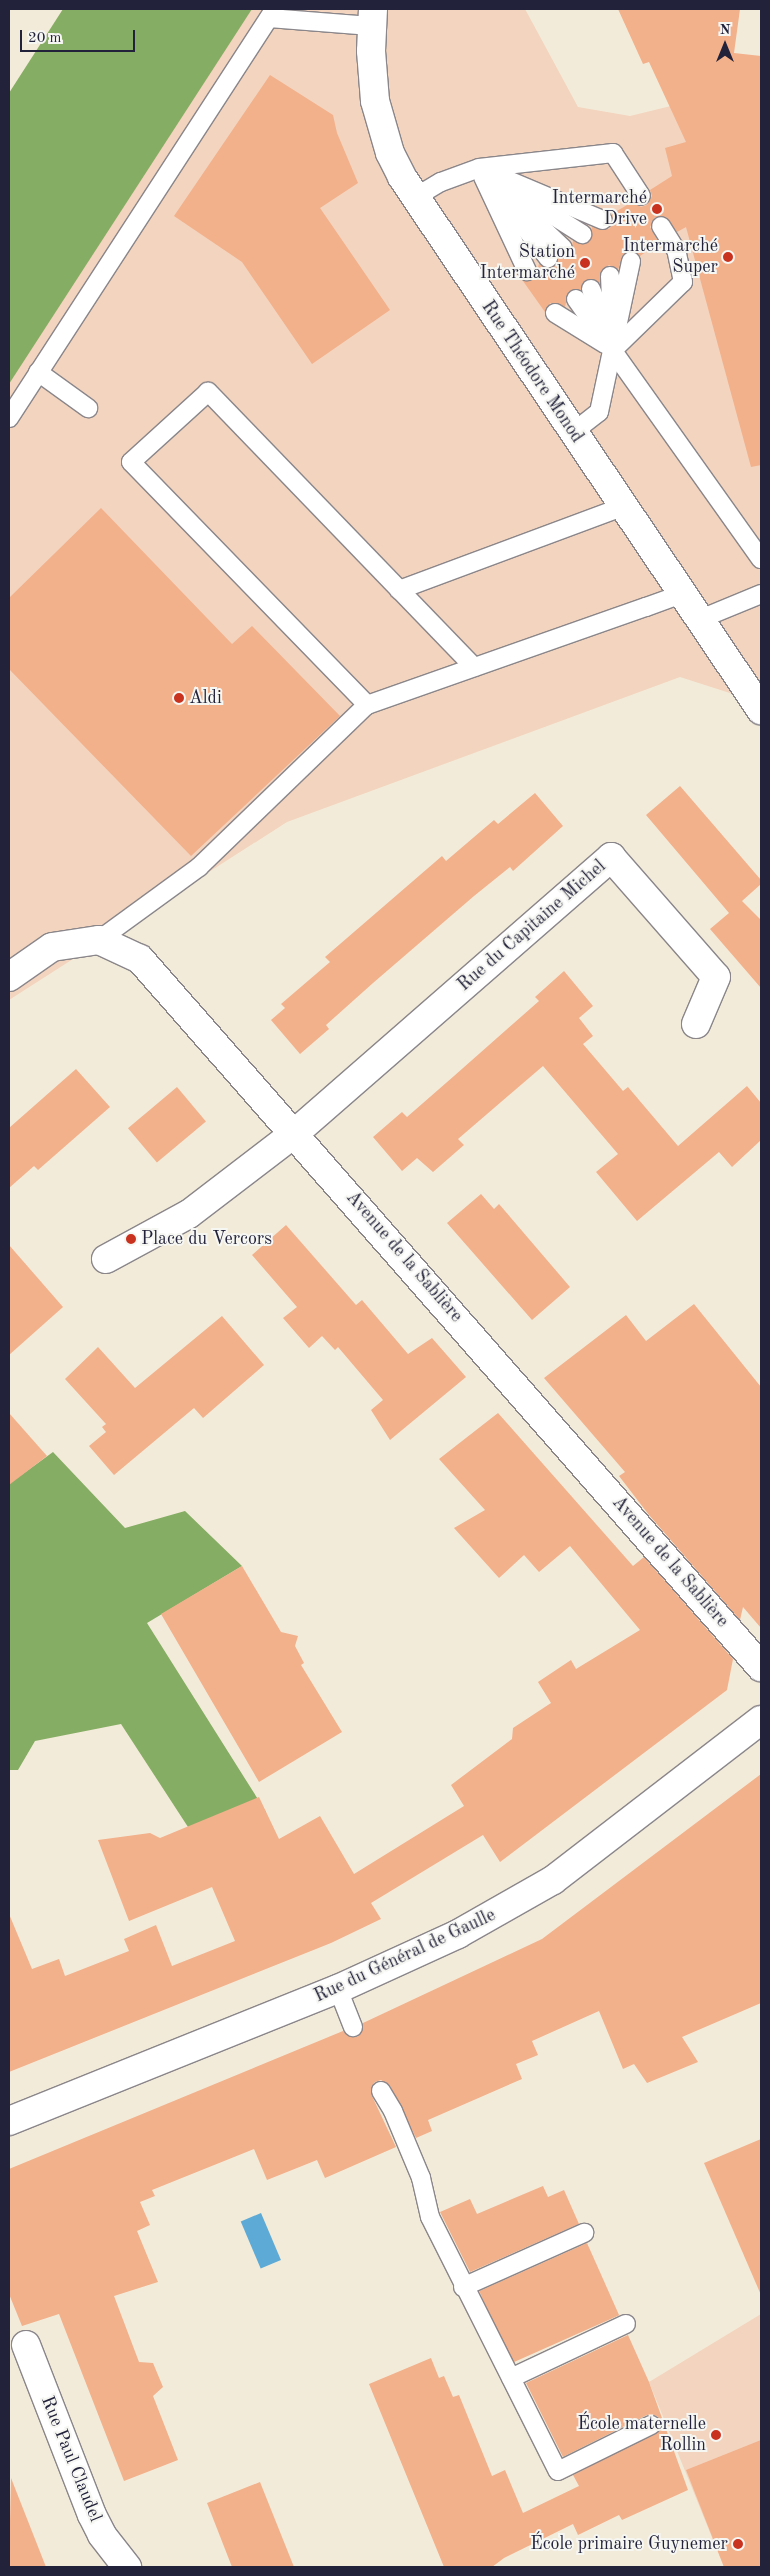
<!DOCTYPE html>
<html>
<head>
<meta charset="utf-8">
<style>
  body { margin:0 }
  #map { position:relative; width:770px; height:2576px; overflow:hidden; background:#f3ebd9; font-family:"Old Standard TT",serif }
  div>[style] { position:absolute }
  .built>* { inset:0; background:#f3d4be }
  .forest>* { inset:0; background:#86ad64 }
  .water>* { inset:0; background:#5caad5; transform-origin:0 0 }
  .building>* { inset:0; background:#f2b08b; transform-origin:0 0 }
  .roads { filter:drop-shadow(1px 0 #8a868a) drop-shadow(-1px 0 #8a868a) drop-shadow(0 1px #8a868a) drop-shadow(0 -1px #8a868a) }
  .service>* { height:18px; margin:-9px; padding:0 9px; transform-origin:9px; border-radius:9px; background:#fff }
  .minor>* { height:28px; margin:-14px; padding:0 14px; transform-origin:14px; border-radius:14px; background:#fff }
  .tertiary>* { height:28px; margin:-14px; padding:0 14px; transform-origin:14px; border-radius:14px; background:#fff }
  .dots>* { width:14px; height:14px; translate:-50% -50%; box-sizing:border-box; border:2px solid #f6f6f2; border-radius:50% }
  span { translate:-50% -50%; white-space:nowrap; text-align:center; line-height:1.15; -webkit-text-stroke:4px #f6f6f2; paint-order:stroke }
  .poi-label { font-size:18px; color:#22223b }
  .right { translate:-100% -50%; text-align:right }
  .left { translate:0 -50%; text-align:left }
  .street-label { font-size:18px; color:#22223b }
  .frame { position:absolute; inset:0; border:10px solid #22223b; pointer-events:none }
  .north { position:absolute; left:700px; top:20px; width:50px; height:50px; -webkit-text-stroke:4px #f6f6f2; paint-order:stroke; rotate:0deg; font-size:14px; font-weight:700; line-height:20px; text-align:center; color:#22223b }
  .north::after { content:''; display:block; margin:auto; width:18px; height:22px; background:#22223b; clip-path:polygon(50% 0,100% 100%,50% 72%,0 100%) }
  .scale { position:absolute; left:20px; top:30px; width:115px; height:22px; box-sizing:border-box; border:2px solid #22223b; border-top:0; padding-left:6px; font-size:15px; line-height:18px; white-space:nowrap; color:#22223b; -webkit-text-stroke:4px #f6f6f2; paint-order:stroke }
</style>
</head>
<body>
<div id="map">
  <div class="built">
    <div style="clip-path:polygon(198px 9px,525px 9px,578px 107px,630px 116px,712px 96px,754px 98px,761px 107px,761px 703px,680px 677px,287px 822px,9px 1000px,9px 282px)"></div>
    <div style="clip-path:polygon(761px 2314px,761px 2567px,724px 2567px,649px 2382px)"></div>
  </div>
  <div class="forest">
    <div style="clip-path:polygon(63px 9px,252px 9px,9px 384px,9px 93px)"></div>
    <div style="clip-path:polygon(53px 1452px,125px 1528px,185px 1511px,242px 1566px,147px 1623px,266px 1812px,188px 1827px,121px 1724px,35px 1741px,18px 1770px,9px 1770px,9px 1465px,20px 1476px)"></div>
  </div>
  <div class="water">
    <div style="left:261px;top:2213px;width:51px;height:22px;rotate:67deg"></div>
  </div>
  <div class="building">
    <div style="clip-path:polygon(618px 9px,740px 9px,734px 53px,761px 56px,761px 465px,751px 467px,686px 227px,677px 232px,666px 217px,655px 217px,650px 227px,659px 243px,640px 256px,633px 251px,623px 254px,618px 270px,609px 265px,601px 271px,600px 283px,588px 279px,581px 290px,569px 291px,565px 307px,550px 303px,545px 312px,523px 281px,535px 277px,539px 264px,550px 268px,559px 257px,570px 256px,573px 241px,587px 243px,592px 227px,609px 229px,613px 224px,612px 214px,632px 202px,641px 207px,647px 205px,652px 196px,650px 190px,672px 176px,665px 148px,686px 142px,649px 62px,643px 64px)"></div>
    <div style="clip-path:polygon(270px 75px,333px 115px,337px 133px,358px 183px,320px 208px,390px 310px,312px 364px,242px 262px,174px 216px)"></div>
    <div style="clip-path:polygon(101px 508px,232px 644px,252px 626px,340px 716px,191px 856px,9px 669px,9px 598px)"></div>
    <div style="clip-path:polygon(680px 786px,761px 880px,761px 884px,742px 901px,761px 920px,761px 988px,710px 929px,729px 913px,646px 815px)"></div>
    <div style="clip-path:polygon(535px 793px,563px 826px,513px 871px,510px 867px,474px 896px,373px 983px,326px 1025px,329px 1029px,300px 1054px,271px 1020px,285px 1008px,281px 1004px,330px 962px,325px 957px,442px 856px,446px 861px,494px 820px,498px 824px)"></div>
    <div style="clip-path:polygon(564px 971px,593px 1006px,579px 1018px,593px 1036px,583px 1044px,623px 1091px,628px 1087px,678px 1146px,747px 1086px,761px 1103px,761px 1140px,732px 1167px,719px 1152px,637px 1221px,596px 1172px,618px 1154px,543px 1066px,458px 1139px,464px 1145px,433px 1172px,417px 1158px,402px 1171px,373px 1137px,402px 1112px,407px 1117px,454px 1076px,539px 1001px,535px 997px)"></div>
    <div style="clip-path:polygon(76px 1069px,110px 1107px,38px 1170px,34px 1166px,9px 1188px,9px 1128px)"></div>
    <div style="left:177px;top:1087px;width:45px;height:64px;rotate:50deg"></div>
    <div style="clip-path:polygon(481px 1194px,494px 1209px,499px 1204px,570px 1287px,532px 1320px,447px 1223px)"></div>
    <div style="clip-path:polygon(286px 1225px,356px 1305px,362px 1300px,408px 1354px,432px 1338px,466px 1377px,390px 1440px,371px 1410px,383px 1400px,338px 1347px,335px 1350px,322px 1336px,309px 1348px,283px 1318px,297px 1307px,252px 1255px)"></div>
    <div style="clip-path:polygon(9px 1245px,63px 1307px,9px 1355px)"></div>
    <div style="clip-path:polygon(694px 1304px,761px 1387px,761px 1628px,743px 1607px,740px 1620px,649px 1515px,619px 1476px,625px 1472px,544px 1378px,626px 1315px,646px 1341px)"></div>
    <div style="clip-path:polygon(222px 1316px,264px 1365px,203px 1418px,194px 1408px,114px 1475px,89px 1446px,106px 1432px,102px 1427px,106px 1424px,65px 1379px,98px 1347px,135px 1388px)"></div>
    <div style="clip-path:polygon(9px 1413px,47px 1456px,9px 1485px)"></div>
    <div style="clip-path:polygon(498px 1413px,633px 1566px,644px 1557px,733px 1659px,727px 1690px,500px 1862px,483px 1835px,371px 1903px,381px 1919px,331px 1943px,9px 2072px,9px 1914px,32px 1969px,59px 1959px,65px 1976px,129px 1951px,124px 1939px,156px 1925px,172px 1966px,235px 1941px,212px 1887px,129px 1921px,98px 1840px,150px 1833px,160px 1838px,259px 1797px,279px 1839px,320px 1816px,354px 1874px,464px 1806px,451px 1785px,512px 1739px,513px 1728px,551px 1703px,538px 1682px,571px 1660px,576px 1669px,640px 1630px,570px 1546px,539px 1572px,524px 1555px,499px 1578px,454px 1528px,485px 1510px,439px 1459px)"></div>
    <div style="clip-path:polygon(242px 1566px,281px 1632px,298px 1636px,295px 1646px,304px 1663px,301px 1665px,342px 1732px,259px 1782px,161px 1614px)"></div>
    <div style="clip-path:polygon(761px 1774px,761px 2003px,682px 2037px,698px 2062px,647px 2083px,634px 2064px,623px 2069px,599px 2011px,532px 2041px,538px 2055px,516px 2064px,522px 2079px,428px 2120px,432px 2131px,416px 2138px,390px 2086px,381px 2080px,375px 2082px,372px 2086px,372px 2096px,396px 2147px,325px 2178px,317px 2160px,267px 2180px,254px 2149px,152px 2190px,155px 2196px,140px 2202px,150px 2225px,137px 2231px,158px 2282px,114px 2296px,139px 2362px,153px 2363px,163px 2387px,153px 2396px,178px 2460px,124px 2481px,59px 2314px,22px 2326px,9px 2294px,9px 2169px,343px 2031px,351px 2037px,357px 2037px,363px 2029px,363px 2023px,542px 1939px)"></div>
    <div style="clip-path:polygon(761px 2139px,761px 2295px,704px 2163px)"></div>
    <div style="clip-path:polygon(543px 2186px,548px 2197px,564px 2190px,579px 2224px,470px 2272px,440px 2212px,470px 2199px,477px 2214px)"></div>
    <div style="left:587px;top:2243px;width:79px;height:118px;rotate:66deg"></div>
    <div style="clip-path:polygon(628px 2335px,649px 2382px,688px 2490px,622px 2520px,619px 2515px,578px 2535px,573px 2524px,504px 2558px,492px 2567px,444px 2567px,369px 2384px,431px 2358px,439px 2378px,444px 2376px,453px 2397px,459px 2395px,492px 2476px,505px 2470px,523px 2513px,579px 2486px,573px 2475px,660px 2430px,661px 2421px,657px 2416px,647px 2415px,563px 2457px,526px 2383px)"></div>
    <div style="clip-path:polygon(761px 2440px,761px 2567px,724px 2567px,686px 2470px)"></div>
    <div style="clip-path:polygon(11px 2478px,46px 2567px,9px 2567px)"></div>
    <div style="clip-path:polygon(260px 2482px,294px 2567px,232px 2567px,207px 2503px)"></div>
  </div>
  <div class="roads">
    <div class="service">
      <div style="left:269px;top:18px;width:102px;rotate:4.5deg"></div>
      <div style="left:482px;top:169px;width:131px;rotate:22.9deg"></div>
      <div style="left:486px;top:175px;width:106px;rotate:43.5deg"></div>
      <div style="left:483px;top:177px;width:104px;rotate:64.9deg"></div>
      <div style="left:519px;top:194px;width:75px;rotate:32.4deg"></div>
      <div style="left:414px;top:198px;width:31px;rotate:-31deg"></div>
      <div style="left:441px;top:182px;width:40px;rotate:-20.2deg"></div>
      <div style="left:479px;top:168px;width:135px;rotate:-6.4deg"></div>
      <div style="left:613px;top:153px;width:51px;rotate:56.9deg"></div>
      <div style="left:513px;top:212px;width:58px;rotate:52.7deg"></div>
      <div style="left:610px;top:276px;width:45px;rotate:87.5deg"></div>
      <div style="left:591px;top:289px;width:44px;rotate:68.7deg"></div>
      <div style="left:576px;top:299px;width:319px;rotate:54.6deg"></div>
      <div style="left:555px;top:313px;width:59px;rotate:31.8deg"></div>
      <div style="left:614px;top:349px;width:96px;rotate:-44.2deg"></div>
      <div style="left:683px;top:282px;width:33px;rotate:-102deg"></div>
      <div style="left:676px;top:250px;width:28px;rotate:-122deg"></div>
      <div style="left:38px;top:372px;width:62px;rotate:35.8deg"></div>
      <div style="left:9px;top:418px;width:488px;rotate:-57deg"></div>
      <div style="left:572px;top:433px;width:34px;rotate:-38deg"></div>
      <div style="left:599px;top:412px;width:154px;rotate:-78deg"></div>
      <div style="left:399px;top:590px;width:238px;rotate:-20.4deg"></div>
      <div style="left:698px;top:620px;width:68px;rotate:-22.4deg"></div>
      <div style="left:474px;top:667px;width:383px;rotate:-134deg"></div>
      <div style="left:208px;top:392px;width:104px;rotate:137.7deg"></div>
      <div style="left:131px;top:462px;width:339px;rotate:45.8deg"></div>
      <div style="left:367px;top:705px;width:296px;rotate:-19.4deg"></div>
      <div style="left:646px;top:607px;width:37px;rotate:-20deg"></div>
      <div style="left:99px;top:940px;width:124px;rotate:-36.1deg"></div>
      <div style="left:199px;top:867px;width:233px;rotate:-44deg"></div>
      <div style="left:338px;top:1989px;width:41px;rotate:68.5deg"></div>
      <div style="left:381px;top:2091px;width:23px;rotate:59deg"></div>
      <div style="left:393px;top:2111px;width:73px;rotate:67.3deg"></div>
      <div style="left:421px;top:2178px;width:40px;rotate:77deg"></div>
      <div style="left:430px;top:2217px;width:284px;rotate:63.3deg"></div>
      <div style="left:558px;top:2471px;width:104px;rotate:-26.3deg"></div>
      <div style="left:463px;top:2287px;width:133px;rotate:-24.1deg"></div>
      <div style="left:511px;top:2378px;width:127px;rotate:-25.2deg"></div>
    </div>
    <div class="minor">
      <div style="left:9px;top:977px;width:52px;rotate:-34.9deg"></div>
      <div style="left:52px;top:947px;width:48px;rotate:-8.5deg"></div>
      <div style="left:99px;top:940px;width:45px;rotate:24.9deg"></div>
      <div style="left:140px;top:959px;width:942px;rotate:48.75deg"></div>
      <div style="left:106px;top:1259px;width:94px;rotate:-28.5deg"></div>
      <div style="left:189px;top:1214px;width:133px;rotate:-37.4deg"></div>
      <div style="left:295px;top:1133px;width:420px;rotate:-41.1deg"></div>
      <div style="left:611px;top:857px;width:159px;rotate:48.8deg"></div>
      <div style="left:716px;top:977px;width:51px;rotate:113.1deg"></div>
      <div style="left:26px;top:2345px;width:182px;rotate:68.8deg"></div>
      <div style="left:92px;top:2515px;width:22px;rotate:63deg"></div>
      <div style="left:102px;top:2535px;width:41px;rotate:52deg"></div>
    </div>
    <div class="tertiary">
      <div style="left:373px;top:9px;width:42px;rotate:92.7deg"></div>
      <div style="left:371px;top:51px;width:50px;rotate:85.4deg"></div>
      <div style="left:375px;top:101px;width:54px;rotate:73.9deg"></div>
      <div style="left:390px;top:153px;width:27px;rotate:63deg"></div>
      <div style="left:402px;top:177px;width:643px;rotate:56.04deg"></div>
      <div style="left:9px;top:2121px;width:354px;rotate:-21.9deg"></div>
      <div style="left:338px;top:1989px;width:132px;rotate:-24.6deg"></div>
      <div style="left:458px;top:1934px;width:109px;rotate:-29.6deg"></div>
      <div style="left:553px;top:1880px;width:262px;rotate:-37.6deg"></div>
    </div>
  </div>
  <div class="dots">
    <div style="left:657px;top:209px;background:#c8321e"></div>
    <div style="left:728px;top:257px;background:#c8321e"></div>
    <div style="left:585px;top:263px;background:#c8321e"></div>
    <div style="left:179px;top:698px;background:#c8321e"></div>
    <div style="left:131px;top:1239px;background:#c8321e"></div>
    <div style="left:716px;top:2435px;background:#c8321e"></div>
    <div style="left:738px;top:2544px;background:#c8321e"></div>
  </div>
  <div class="poi-label">
    <span class="right" style="left:647px;top:209px">Intermarché<br>Drive</span>
    <span class="right" style="left:718px;top:257px">Intermarché<br>Super</span>
    <span class="right" style="left:575px;top:263px">Station<br>Intermarché</span>
    <span class="left" style="left:189px;top:698px">Aldi</span>
    <span class="left" style="left:141px;top:1239px">Place du Vercors</span>
    <span class="right" style="left:706px;top:2435px">École maternelle<br>Rollin</span>
    <span class="right" style="left:728px;top:2544px">École primaire Guynemer</span>
  </div>
  <div class="street-label">
    <span style="left:532px;top:372px;rotate:56deg">Rue Théodore Monod</span>
    <span style="left:532px;top:926px;rotate:-41deg">Rue du Capitaine Michel</span>
    <span style="left:404px;top:1257px;rotate:49deg">Avenue de la Sablière</span>
    <span style="left:670px;top:1562px;rotate:49deg">Avenue de la Sablière</span>
    <span style="left:405px;top:1956px;rotate:-25deg">Rue du Général de Gaulle</span>
    <span style="left:71px;top:2459px;rotate:68deg">Rue Paul Claudel</span>
  </div>
  <div class="frame"></div>
  <div class="north">N</div>
  <div class="scale">20 m</div>
</div>
</body>
</html>
